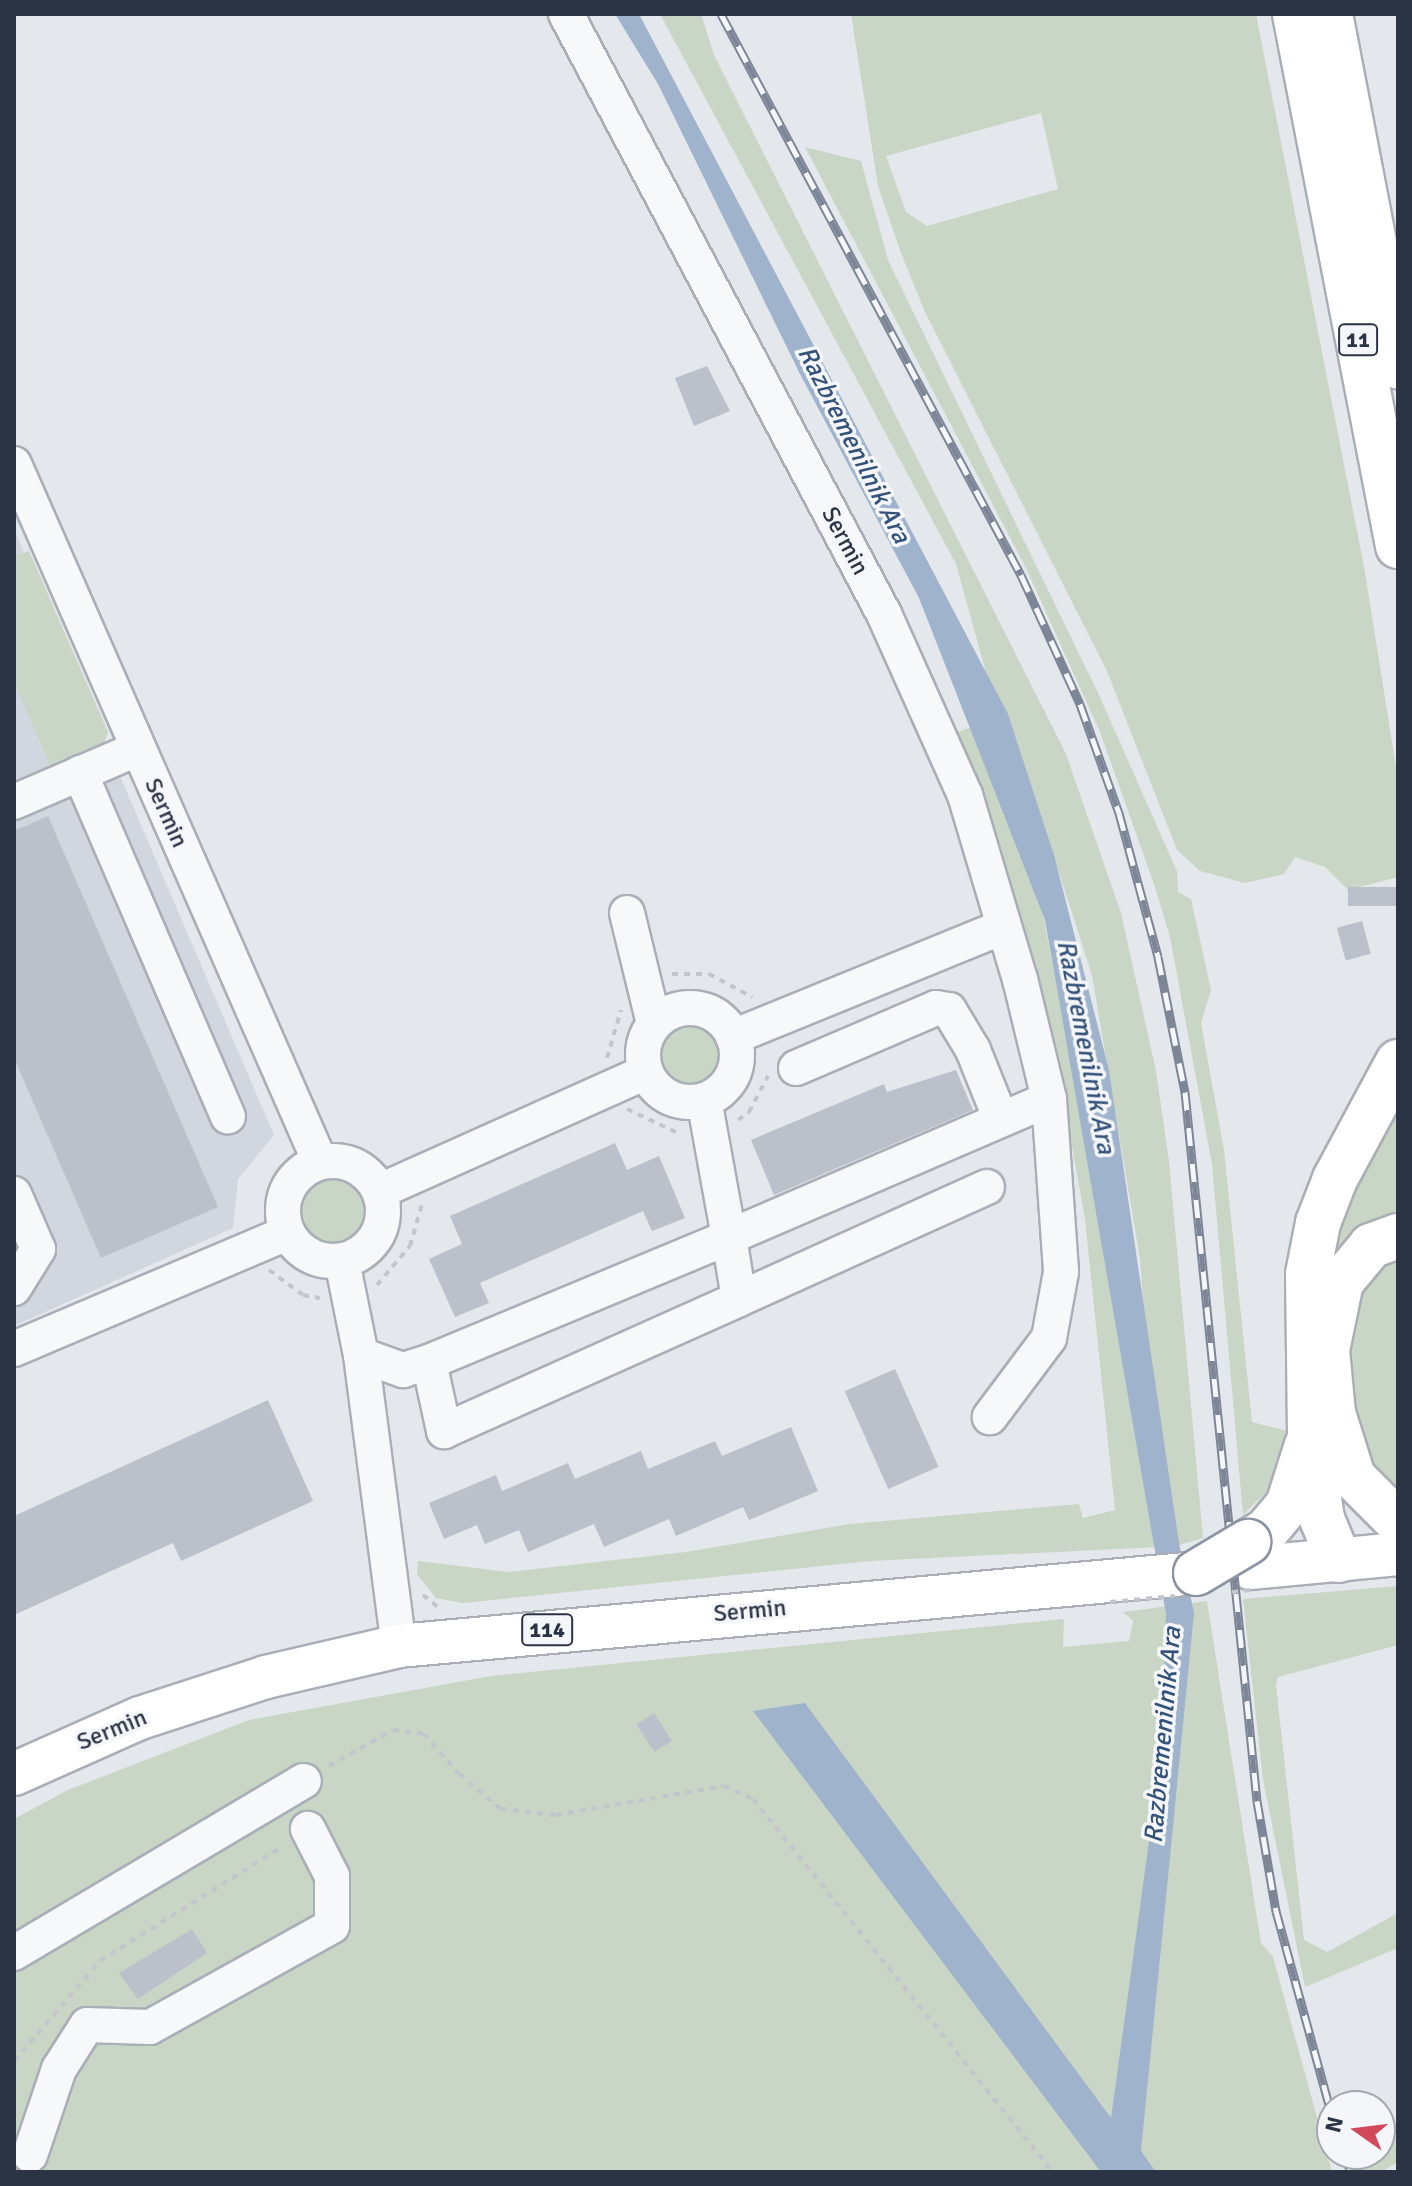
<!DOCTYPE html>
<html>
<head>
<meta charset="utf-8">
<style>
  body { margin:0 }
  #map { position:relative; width:1412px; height:2186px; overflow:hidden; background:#e4e7ec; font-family:Signika,sans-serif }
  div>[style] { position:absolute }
  .built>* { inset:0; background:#d2d6de }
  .green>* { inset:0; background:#c9d6c5 }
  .round { border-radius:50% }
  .water>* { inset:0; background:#9fb4cc }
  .building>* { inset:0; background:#bbc0ca; transform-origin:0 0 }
  .path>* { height:4px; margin-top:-2px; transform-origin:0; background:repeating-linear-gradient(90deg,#c2c5cb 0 6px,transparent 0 12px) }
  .roads { filter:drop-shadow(2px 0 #a9aeb7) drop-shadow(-2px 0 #a9aeb7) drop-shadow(0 2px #a9aeb7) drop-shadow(0 -2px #a9aeb7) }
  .minor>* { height:34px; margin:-17px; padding:0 17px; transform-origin:17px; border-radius:17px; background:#f7f8fa }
  .minor>.ring { margin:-17px; padding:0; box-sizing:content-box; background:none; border:34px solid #f7f8fa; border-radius:50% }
  .major>* { height:42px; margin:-21px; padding:0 21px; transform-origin:21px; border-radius:21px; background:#fff }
  .highway>* { height:44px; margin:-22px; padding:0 22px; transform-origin:22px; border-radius:22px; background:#fff }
  .rail>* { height:9px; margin-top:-4.5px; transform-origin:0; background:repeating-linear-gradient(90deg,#f4f6f9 0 18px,#7d8696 0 36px); box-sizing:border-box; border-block:2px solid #7d8696 }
  .path-bridge>* { height:4px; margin-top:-2px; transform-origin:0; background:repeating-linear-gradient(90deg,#c2c5cb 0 6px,transparent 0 12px) }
  .bridges { filter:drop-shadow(2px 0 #8b94a3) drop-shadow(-2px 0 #8b94a3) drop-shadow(0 2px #8b94a3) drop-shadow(0 -2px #8b94a3) }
  .highway-bridge>* { height:44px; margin:-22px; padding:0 22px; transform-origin:22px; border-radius:22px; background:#fff }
  span { translate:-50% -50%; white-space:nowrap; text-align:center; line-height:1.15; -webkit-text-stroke:7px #f4f6f9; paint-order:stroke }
  .shield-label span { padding:2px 6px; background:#f4f6f9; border:2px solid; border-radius:6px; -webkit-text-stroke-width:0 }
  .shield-label { font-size:22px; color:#2b3445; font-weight:700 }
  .street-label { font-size:24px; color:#2b3445 }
  .water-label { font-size:26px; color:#34527a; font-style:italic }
  .frame { position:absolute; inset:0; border:16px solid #2b3445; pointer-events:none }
  .north { position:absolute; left:1316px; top:2090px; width:80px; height:80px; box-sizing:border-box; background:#f4f6f9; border:2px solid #a4a8b1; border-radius:50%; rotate:284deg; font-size:22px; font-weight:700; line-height:32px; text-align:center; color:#2b3445 }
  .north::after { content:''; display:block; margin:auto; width:28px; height:36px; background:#d1495b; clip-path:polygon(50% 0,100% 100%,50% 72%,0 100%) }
</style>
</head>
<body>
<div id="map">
  <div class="built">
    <div style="clip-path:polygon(14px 529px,274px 1135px,238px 1179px,233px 1228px,14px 1326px)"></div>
  </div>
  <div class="green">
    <div style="clip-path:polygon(660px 14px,701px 14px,714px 55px,1066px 754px,1121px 913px,1156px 1071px,1169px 1161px,1203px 1538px,1176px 1546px,1149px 1387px,1140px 1259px,1092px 975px,1016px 739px,979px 674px,985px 669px,956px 564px)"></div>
    <div style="clip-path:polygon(evenodd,851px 14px,1256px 14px,1365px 572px,1398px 780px,1398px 877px,1348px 890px,1325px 867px,1295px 857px,1284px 874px,1245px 883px,1200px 871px,1177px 850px,1107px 671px,925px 312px,901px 253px,878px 186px,851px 14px,1041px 113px,1058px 189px,927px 226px,906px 212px,886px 156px,1041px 113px)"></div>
    <div style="clip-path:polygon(805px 147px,861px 161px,888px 260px,1099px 695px,1177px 871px,1178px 892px,1191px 899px,1211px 990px,1201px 1023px,1224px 1150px,1252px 1422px,1291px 1432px,1270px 1488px,1243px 1515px,1212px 1164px,1170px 937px,1155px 887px,1100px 732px,1026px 568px)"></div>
    <div style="clip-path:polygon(29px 551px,108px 732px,104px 744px,51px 768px,14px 681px,14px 556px)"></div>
    <div style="clip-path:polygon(980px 724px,1034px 864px,1159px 1547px,870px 1561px,463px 1603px,436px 1598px,417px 1574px,418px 1561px,508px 1572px,686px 1552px,850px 1524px,1079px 1504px,1083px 1518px,1115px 1510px,1085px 1219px,1054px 1045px,1028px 938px,986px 803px,955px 733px)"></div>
    <div class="round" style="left:658px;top:1023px;width:64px;height:64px"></div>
    <div style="clip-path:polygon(1398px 1086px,1398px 1221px,1322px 1287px,1322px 1262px)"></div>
    <div class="round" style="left:298px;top:1177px;width:68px;height:68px"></div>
    <div style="clip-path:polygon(1398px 1255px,1398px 1499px,1368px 1475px,1342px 1366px,1344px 1312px,1366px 1274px)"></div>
    <div style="clip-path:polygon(1398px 1586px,1398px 1645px,1278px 1677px,1276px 1685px,1304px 1940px,1327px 1952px,1398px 1913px,1398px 1948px,1305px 1987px,1263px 1780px,1243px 1599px)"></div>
    <div style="clip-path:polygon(1207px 1601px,1261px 1943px,1273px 1957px,1332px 2172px,14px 2172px,14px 1819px,68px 1790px,249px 1720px,491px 1676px,1064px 1619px,1063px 1647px,1129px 1641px,1133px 1621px,1123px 1612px)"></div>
    <div style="clip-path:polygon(1398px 2122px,1398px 2162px,1381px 2172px,1361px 2172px,1354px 2157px,1380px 2154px,1380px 2140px)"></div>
  </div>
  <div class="water">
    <div style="clip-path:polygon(615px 14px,639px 14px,1008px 714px,1054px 855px,1109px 1070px,1179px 1543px,1194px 1613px,1141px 2151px,1156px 2172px,1101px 2172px,753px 1711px,805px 1703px,1111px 2118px,1162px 1747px,1166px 1614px,1045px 920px,919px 598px,800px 374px,658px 84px)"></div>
  </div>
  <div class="building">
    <div style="clip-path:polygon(707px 366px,730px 411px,694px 426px,675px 378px)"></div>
    <div style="clip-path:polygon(48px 816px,218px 1207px,101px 1258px,14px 1058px,14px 831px)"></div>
    <div style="left:1398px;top:887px;width:19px;height:50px;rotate:90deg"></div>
    <div style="left:1362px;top:921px;width:34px;height:26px;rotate:75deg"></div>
    <div style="clip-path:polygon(956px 1070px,973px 1110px,774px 1195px,751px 1140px,884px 1084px,887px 1092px)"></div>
    <div style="clip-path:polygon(615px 1143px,627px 1170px,659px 1156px,685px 1218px,652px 1231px,643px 1211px,480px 1283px,489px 1303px,455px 1317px,429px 1259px,462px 1244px,450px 1216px)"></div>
    <div style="left:895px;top:1369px;width:107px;height:55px;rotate:66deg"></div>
    <div style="clip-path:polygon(268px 1400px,313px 1501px,181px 1561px,173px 1543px,14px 1615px,14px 1516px)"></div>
    <div style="clip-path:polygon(791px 1427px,818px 1491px,749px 1520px,743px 1507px,676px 1536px,669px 1519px,604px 1547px,594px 1524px,528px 1552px,519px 1530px,485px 1544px,477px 1525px,444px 1539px,429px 1503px,496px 1475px,502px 1491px,568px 1463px,575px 1479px,641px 1451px,648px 1469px,715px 1441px,722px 1456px)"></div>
    <div style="left:654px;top:1713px;width:33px;height:21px;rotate:57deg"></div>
    <div style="clip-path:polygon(192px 1929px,207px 1953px,138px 1999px,119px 1973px)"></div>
  </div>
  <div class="path">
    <div style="left:672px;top:974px;width:37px"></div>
    <div style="left:709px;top:974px;width:49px;rotate:28.1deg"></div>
    <div style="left:607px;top:1058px;width:50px;rotate:-73.7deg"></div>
    <div style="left:627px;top:1109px;width:59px;rotate:25.3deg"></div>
    <div style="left:738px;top:1120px;width:14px;rotate:-36deg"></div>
    <div style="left:749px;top:1112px;width:41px;rotate:-62.2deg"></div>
    <div style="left:269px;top:1270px;width:42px;rotate:36.3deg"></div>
    <div style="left:303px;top:1295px;width:17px;rotate:10deg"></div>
    <div style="left:377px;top:1285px;width:51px;rotate:-49.8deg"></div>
    <div style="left:410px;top:1246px;width:44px;rotate:-74.1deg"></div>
    <div style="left:423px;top:1595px;width:22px;rotate:39deg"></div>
    <div style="left:329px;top:1766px;width:73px;rotate:-29.4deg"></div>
    <div style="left:393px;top:1730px;width:31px;rotate:7deg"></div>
    <div style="left:424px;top:1734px;width:53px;rotate:48.8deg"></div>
    <div style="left:459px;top:1774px;width:55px;rotate:39.8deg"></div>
    <div style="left:501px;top:1809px;width:55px;rotate:6.2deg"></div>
    <div style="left:556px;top:1815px;width:170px;rotate:-9.8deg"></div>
    <div style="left:724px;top:1786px;width:32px;rotate:24deg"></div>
    <div style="left:753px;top:1799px;width:479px;rotate:51.2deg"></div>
    <div style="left:14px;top:2061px;width:132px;rotate:-49.3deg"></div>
    <div style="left:100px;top:1961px;width:216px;rotate:-32.1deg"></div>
  </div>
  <div class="roads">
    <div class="minor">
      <div style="left:566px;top:14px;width:679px;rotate:62.08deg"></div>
      <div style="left:884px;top:614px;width:198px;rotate:65.9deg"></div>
      <div style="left:965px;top:795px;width:192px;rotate:73.4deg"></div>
      <div style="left:1020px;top:979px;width:123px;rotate:76.4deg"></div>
      <div style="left:1049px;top:1099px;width:173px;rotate:86deg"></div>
      <div style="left:1061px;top:1272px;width:67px;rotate:100.3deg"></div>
      <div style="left:1049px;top:1338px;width:99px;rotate:126.8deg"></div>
      <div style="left:14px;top:464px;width:762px;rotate:66.33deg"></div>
      <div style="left:80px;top:773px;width:374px;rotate:66.7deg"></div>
      <div style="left:14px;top:802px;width:134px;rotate:-23.3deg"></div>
      <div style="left:627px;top:913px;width:114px;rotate:76.3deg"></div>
      <div class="ring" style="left:643px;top:1008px;width:60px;height:60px"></div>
      <div style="left:733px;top:1037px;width:292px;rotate:-22.2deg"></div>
      <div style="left:796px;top:1068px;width:152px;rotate:-23.2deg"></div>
      <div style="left:936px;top:1008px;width:13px;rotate:9deg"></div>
      <div style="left:949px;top:1010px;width:47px;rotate:59deg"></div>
      <div style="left:973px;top:1050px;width:72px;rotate:68.1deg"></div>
      <div class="ring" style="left:283px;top:1161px;width:66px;height:66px"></div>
      <div style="left:380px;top:1191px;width:291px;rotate:-24.1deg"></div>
      <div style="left:14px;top:1194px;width:60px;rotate:66.4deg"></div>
      <div style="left:38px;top:1249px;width:46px;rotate:121.6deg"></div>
      <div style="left:342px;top:1261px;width:96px;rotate:78.6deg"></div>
      <div style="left:361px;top:1355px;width:293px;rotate:82.6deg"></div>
      <div style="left:739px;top:1299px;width:272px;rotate:-24.3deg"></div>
      <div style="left:14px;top:1349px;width:297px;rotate:-23deg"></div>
      <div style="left:361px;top:1355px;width:45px;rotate:19.7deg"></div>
      <div style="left:403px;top:1370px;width:27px;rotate:-17deg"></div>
      <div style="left:429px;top:1362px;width:325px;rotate:-22.6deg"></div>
      <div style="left:729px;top:1237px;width:139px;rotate:-100.3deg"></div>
      <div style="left:429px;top:1362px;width:71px;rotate:77.7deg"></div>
      <div style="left:444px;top:1431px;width:323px;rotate:-24.1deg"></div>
      <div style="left:739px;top:1299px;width:63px;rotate:-99.2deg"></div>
      <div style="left:729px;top:1237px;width:348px;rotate:-23.3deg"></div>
      <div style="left:14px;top:1953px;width:337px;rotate:-30.7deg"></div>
      <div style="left:30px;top:2155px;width:91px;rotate:-71.4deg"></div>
      <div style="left:59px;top:2069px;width:52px;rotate:-57.5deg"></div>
      <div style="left:87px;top:2025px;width:63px;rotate:1.8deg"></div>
      <div style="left:150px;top:2027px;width:208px;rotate:-29deg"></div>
      <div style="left:332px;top:1926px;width:50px;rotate:-90deg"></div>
      <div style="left:332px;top:1876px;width:53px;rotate:-117.1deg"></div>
    </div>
    <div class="major">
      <div style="left:1250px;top:1568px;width:149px;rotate:-5.4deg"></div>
      <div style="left:14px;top:1774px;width:138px;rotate:-24deg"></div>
      <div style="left:140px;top:1718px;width:133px;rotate:-18deg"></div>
      <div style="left:266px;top:1677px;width:137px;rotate:-13.1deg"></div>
      <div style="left:399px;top:1646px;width:800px;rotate:-5.23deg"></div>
    </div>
    <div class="highway">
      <div style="left:1295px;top:14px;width:542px;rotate:79.04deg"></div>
      <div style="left:1330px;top:14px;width:359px;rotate:79.1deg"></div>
      <div style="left:1398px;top:1236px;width:29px;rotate:160deg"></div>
      <div style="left:1371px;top:1246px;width:47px;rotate:129.8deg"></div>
      <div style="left:1341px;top:1282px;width:69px;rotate:101.6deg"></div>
      <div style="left:1327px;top:1350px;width:63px;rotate:84.6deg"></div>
      <div style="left:1333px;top:1413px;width:67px;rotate:72.6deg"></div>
      <div style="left:1353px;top:1477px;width:64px;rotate:45deg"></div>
      <div style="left:1248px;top:1542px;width:22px;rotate:-32deg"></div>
      <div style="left:1267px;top:1530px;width:33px;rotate:-50deg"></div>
      <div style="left:1288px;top:1505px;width:63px;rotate:-72.4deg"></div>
      <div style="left:1339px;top:1560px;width:44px;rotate:-112.5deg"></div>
      <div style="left:1322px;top:1519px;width:85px;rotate:-98.1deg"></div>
      <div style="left:1310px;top:1435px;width:161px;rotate:-90.7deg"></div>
      <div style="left:1308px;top:1274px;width:52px;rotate:-78.9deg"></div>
      <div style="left:1318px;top:1223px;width:47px;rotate:-68.9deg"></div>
      <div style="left:1335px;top:1179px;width:133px;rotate:-61.7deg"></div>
    </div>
  </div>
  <div class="rail">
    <div style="left:721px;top:14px;width:636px;rotate:61.86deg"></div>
    <div style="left:1021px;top:575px;width:142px;rotate:65.4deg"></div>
    <div style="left:1080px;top:704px;width:116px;rotate:70.3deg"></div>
    <div style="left:1119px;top:813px;width:149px;rotate:74.8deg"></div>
    <div style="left:1158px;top:957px;width:138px;rotate:78.7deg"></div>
    <div style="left:1185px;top:1092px;width:713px;rotate:84.2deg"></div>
    <div style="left:1257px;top:1801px;width:112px;rotate:80.2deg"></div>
    <div style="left:1276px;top:1911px;width:213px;rotate:74.7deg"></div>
    <div style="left:1344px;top:2154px;width:19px;rotate:69deg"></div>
  </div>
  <div class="path-bridge">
    <div style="left:1232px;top:1592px;width:19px;rotate:-6deg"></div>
    <div style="left:1110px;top:1602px;width:65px;rotate:-5.3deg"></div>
  </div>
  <div class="bridges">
    <div class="highway-bridge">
      <div style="left:1196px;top:1573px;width:61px;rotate:-30.8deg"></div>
    </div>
  </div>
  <div class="shield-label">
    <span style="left:1358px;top:340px">11</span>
    <span style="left:547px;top:1630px">114</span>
  </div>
  <div class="street-label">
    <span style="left:845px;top:541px;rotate:62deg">Sermin</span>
    <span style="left:166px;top:813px;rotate:66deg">Sermin</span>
    <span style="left:750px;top:1611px;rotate:-5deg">Sermin</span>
    <span style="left:112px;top:1730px;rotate:-22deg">Sermin</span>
  </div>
  <div class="water-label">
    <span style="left:853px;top:445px;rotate:63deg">Razbremenilnik Ara</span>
    <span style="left:1085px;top:1047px;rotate:79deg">Razbremenilnik Ara</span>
    <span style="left:1164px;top:1735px;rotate:-85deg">Razbremenilnik Ara</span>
  </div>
  <div class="frame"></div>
  <div class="north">N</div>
</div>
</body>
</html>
